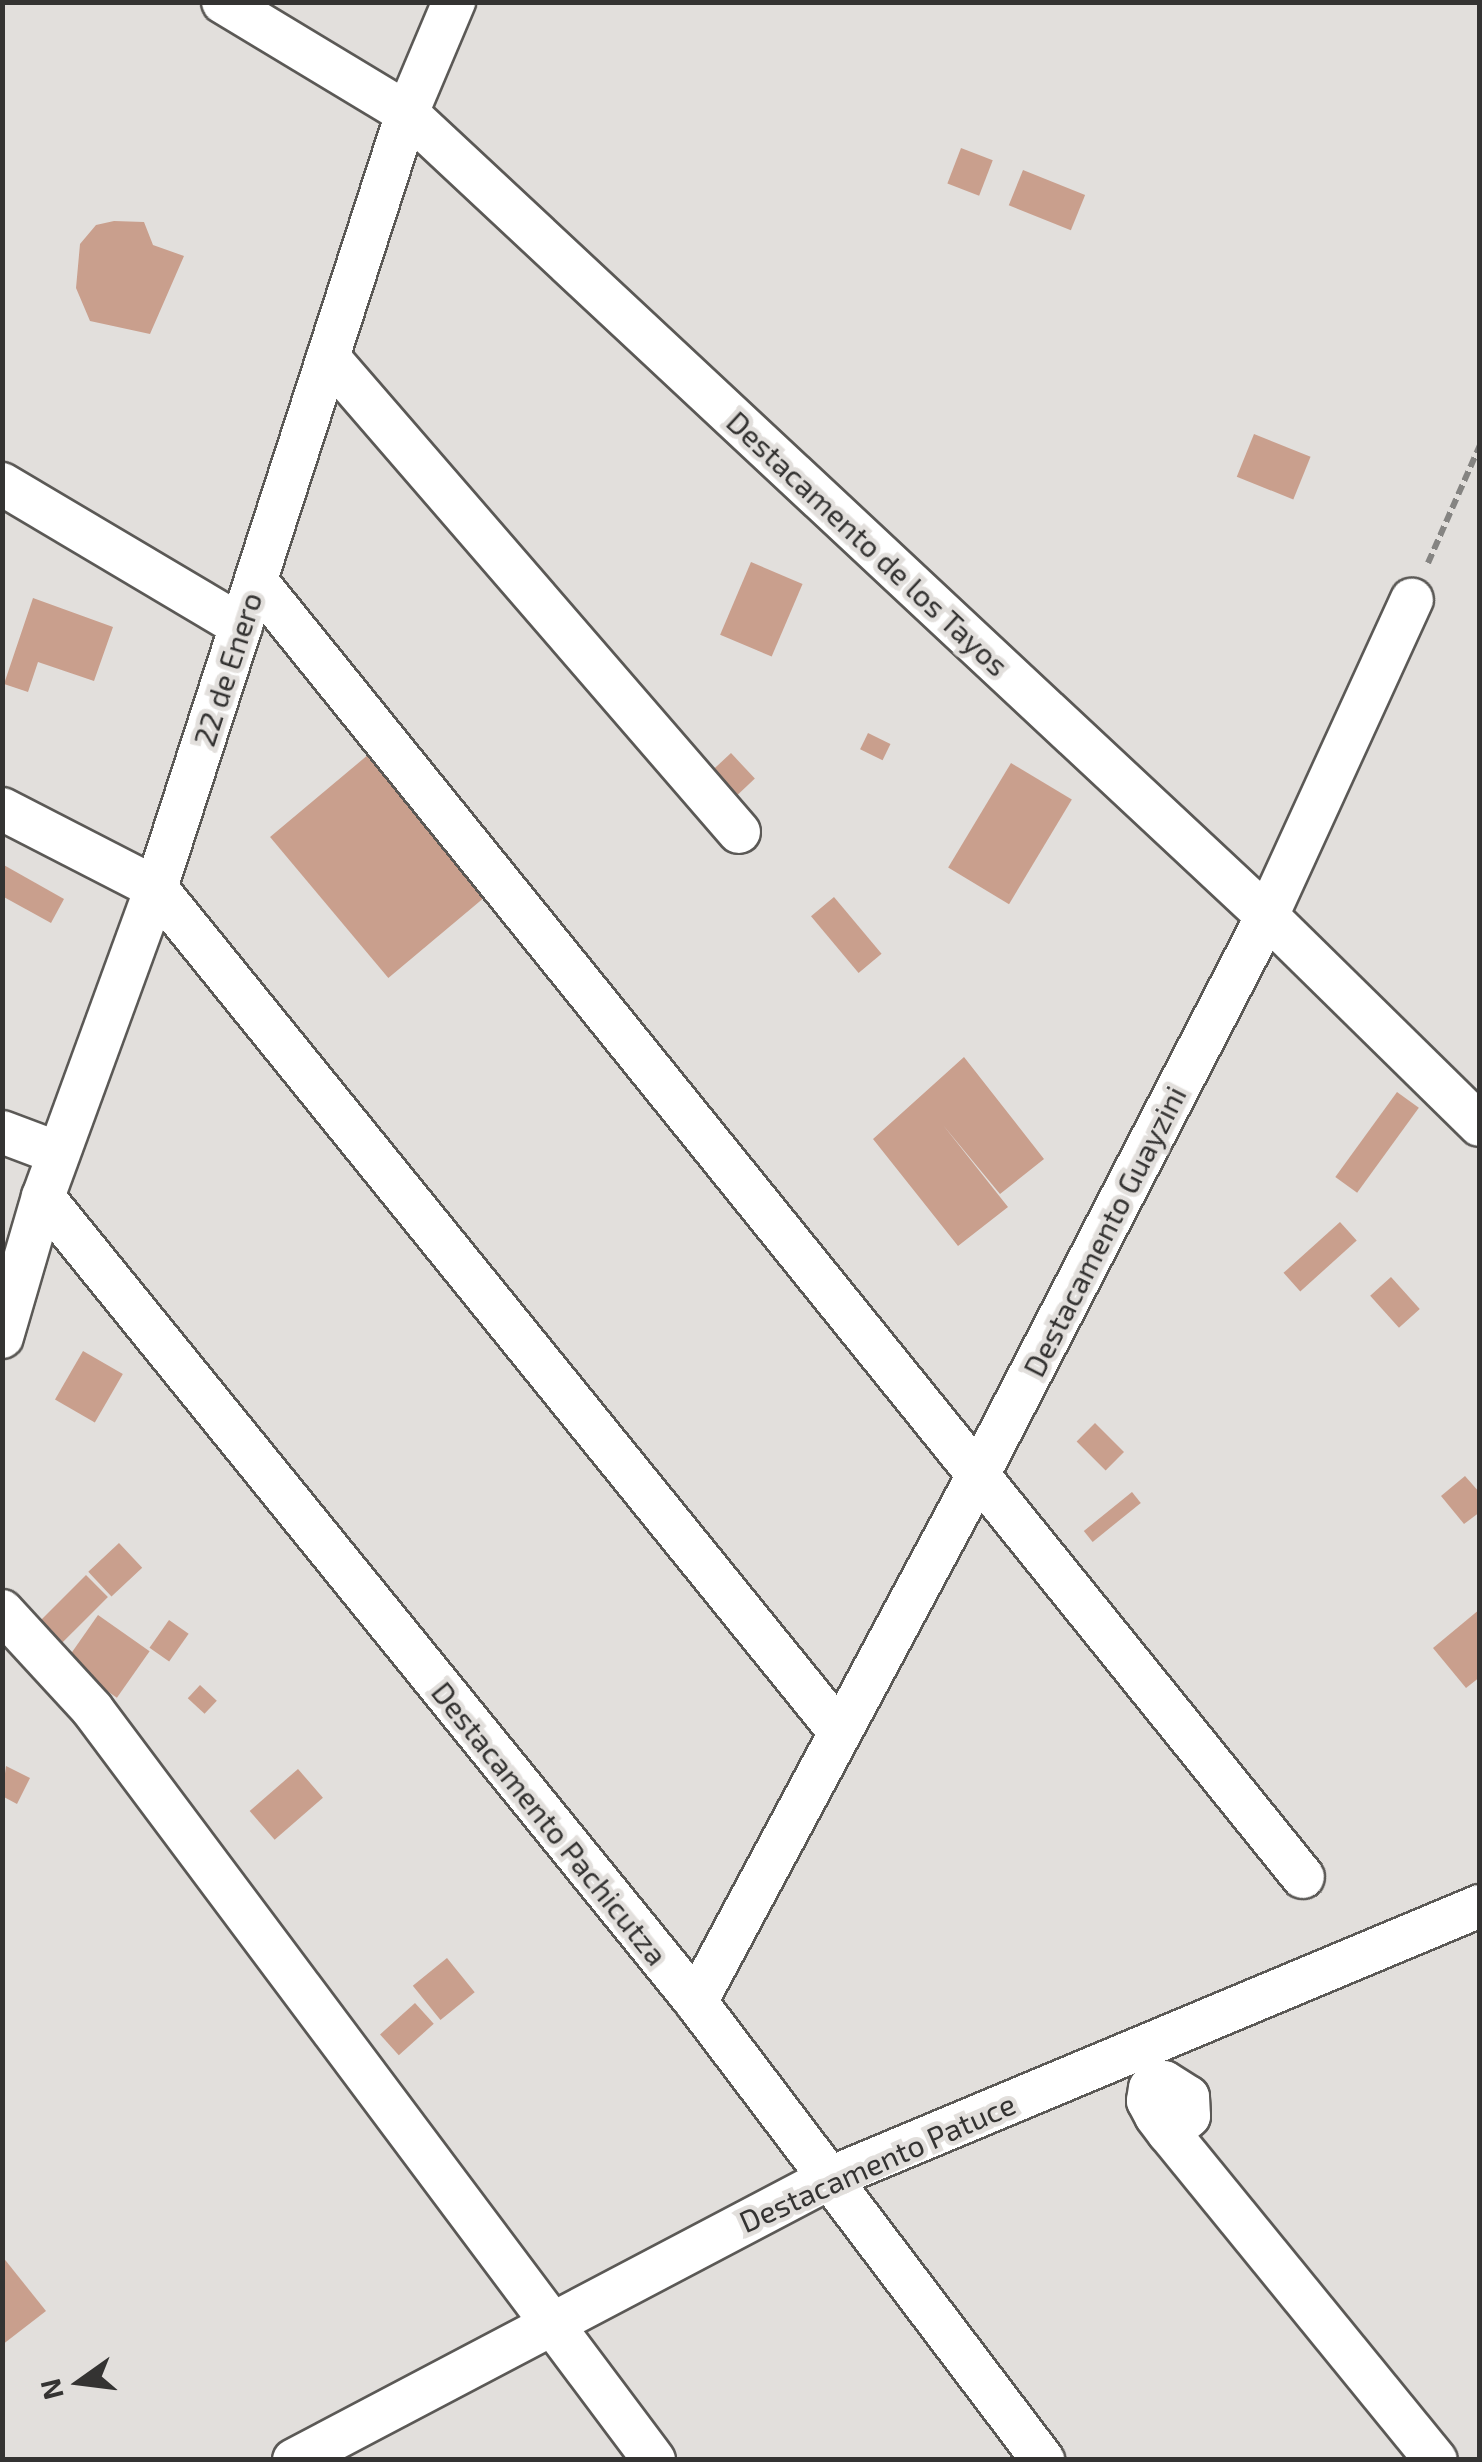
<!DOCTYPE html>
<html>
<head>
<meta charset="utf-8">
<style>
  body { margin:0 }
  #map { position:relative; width:1482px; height:2462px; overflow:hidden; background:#e2dfdc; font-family:"Exo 2",sans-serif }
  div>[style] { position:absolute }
  .building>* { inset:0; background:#c99f8d; transform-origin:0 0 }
  .path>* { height:6px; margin-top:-3px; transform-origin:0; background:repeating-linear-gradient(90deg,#858482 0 10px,transparent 0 15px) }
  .roads { filter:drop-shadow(2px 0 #5b5956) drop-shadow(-2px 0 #5b5956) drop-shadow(0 2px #5b5956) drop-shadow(0 -2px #5b5956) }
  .minor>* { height:42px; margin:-21px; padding:0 21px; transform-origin:21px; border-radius:21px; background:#fff }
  span { translate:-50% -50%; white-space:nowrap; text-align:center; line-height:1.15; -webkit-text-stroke:9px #e2dfdc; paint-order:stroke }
  .street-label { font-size:30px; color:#343332 }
  .frame { position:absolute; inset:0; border:5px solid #343332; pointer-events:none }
  .north { position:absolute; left:30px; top:2332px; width:100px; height:100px; -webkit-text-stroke:8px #e2dfdc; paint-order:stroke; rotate:256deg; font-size:28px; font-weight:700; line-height:40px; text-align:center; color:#343332 }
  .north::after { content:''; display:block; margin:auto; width:35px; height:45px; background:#343332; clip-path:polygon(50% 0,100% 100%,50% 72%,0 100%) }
</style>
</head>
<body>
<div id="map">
  <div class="building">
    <div style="left:961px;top:148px;width:34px;height:38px;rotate:21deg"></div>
    <div style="left:1023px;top:170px;width:67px;height:38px;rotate:22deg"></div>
    <div style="clip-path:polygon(114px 221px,144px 222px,153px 245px,184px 256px,150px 334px,90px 321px,76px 288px,80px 244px,96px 225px)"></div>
    <div style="left:1254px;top:434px;width:61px;height:46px;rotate:22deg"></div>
    <div style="left:751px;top:562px;width:56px;height:79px;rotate:23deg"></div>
    <div style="clip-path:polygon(33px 598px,113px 627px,94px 681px,38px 662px,28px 692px,4px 684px)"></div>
    <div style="left:868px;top:733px;width:25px;height:18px;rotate:26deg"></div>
    <div style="left:375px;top:749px;width:184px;height:137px;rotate:50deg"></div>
    <div style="left:731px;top:753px;width:35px;height:25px;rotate:47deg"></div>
    <div style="left:1011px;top:763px;width:71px;height:122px;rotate:31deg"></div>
    <div style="clip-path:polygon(2px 864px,64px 899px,51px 923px,2px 896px)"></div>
    <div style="left:834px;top:897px;width:74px;height:30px;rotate:50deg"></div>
    <div style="clip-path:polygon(964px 1057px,1044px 1159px,1000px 1194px,943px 1125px,1008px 1207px,958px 1246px,873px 1139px)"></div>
    <div style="left:1397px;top:1092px;width:27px;height:105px;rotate:36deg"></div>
    <div style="left:1340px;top:1222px;width:25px;height:76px;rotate:48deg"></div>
    <div style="left:1391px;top:1277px;width:43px;height:28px;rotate:48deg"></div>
    <div style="left:83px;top:1351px;width:46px;height:56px;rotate:30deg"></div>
    <div style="left:1095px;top:1423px;width:41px;height:26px;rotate:45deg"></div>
    <div style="clip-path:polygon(1465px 1476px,1480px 1493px,1480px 1512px,1464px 1524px,1441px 1496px)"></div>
    <div style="left:1132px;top:1492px;width:14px;height:62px;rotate:51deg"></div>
    <div style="left:119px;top:1543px;width:34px;height:42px;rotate:47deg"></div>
    <div style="left:86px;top:1575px;width:31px;height:64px;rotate:45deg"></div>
    <div style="clip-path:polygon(1480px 1609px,1480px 1677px,1466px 1688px,1433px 1648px)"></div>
    <div style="left:98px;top:1615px;width:63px;height:57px;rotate:35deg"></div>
    <div style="left:169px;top:1620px;width:24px;height:34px;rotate:35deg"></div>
    <div style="left:200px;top:1685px;width:23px;height:18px;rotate:43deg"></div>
    <div style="clip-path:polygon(6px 1766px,30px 1778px,17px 1804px,2px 1796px)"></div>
    <div style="left:298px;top:1769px;width:38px;height:64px;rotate:49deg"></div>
    <div style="left:447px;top:1958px;width:44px;height:44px;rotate:51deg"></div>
    <div style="left:415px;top:2003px;width:28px;height:47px;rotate:48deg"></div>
    <div style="clip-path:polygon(2px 2256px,46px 2311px,2px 2345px)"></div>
  </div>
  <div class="path">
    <div style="left:1428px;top:563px;width:129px;rotate:-66.2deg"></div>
  </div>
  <div class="roads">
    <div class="minor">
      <div style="left:223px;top:2px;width:215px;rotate:31.1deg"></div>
      <div style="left:407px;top:113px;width:1177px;rotate:43.04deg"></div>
      <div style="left:1267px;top:916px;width:298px;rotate:44.5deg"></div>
      <div style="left:328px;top:357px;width:628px;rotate:49.13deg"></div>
      <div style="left:2px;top:484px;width:278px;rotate:30.7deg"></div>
      <div style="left:256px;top:581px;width:1666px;rotate:51.07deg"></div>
      <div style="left:2px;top:809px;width:173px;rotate:27.2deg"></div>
      <div style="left:156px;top:888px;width:1085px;rotate:50.99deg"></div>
      <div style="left:2px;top:1132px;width:60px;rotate:20.6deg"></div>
      <div style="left:43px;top:1197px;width:1037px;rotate:50.95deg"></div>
      <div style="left:696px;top:2002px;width:575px;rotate:52.85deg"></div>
      <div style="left:2px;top:1337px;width:146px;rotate:-73.7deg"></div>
      <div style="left:43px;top:1197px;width:329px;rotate:-69.9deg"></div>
      <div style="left:156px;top:888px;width:815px;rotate:-72.05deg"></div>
      <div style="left:407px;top:113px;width:121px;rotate:-67.1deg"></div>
      <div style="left:2px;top:1611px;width:133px;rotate:47.4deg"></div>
      <div style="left:92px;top:1709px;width:938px;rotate:53.19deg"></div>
      <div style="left:696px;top:2002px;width:593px;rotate:-61.84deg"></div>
      <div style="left:976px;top:1479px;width:634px;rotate:-62.67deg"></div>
      <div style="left:1267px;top:916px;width:348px;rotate:-65.4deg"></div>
      <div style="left:1169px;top:2133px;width:26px;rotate:-40deg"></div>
      <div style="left:1189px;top:2116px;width:19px;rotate:-93deg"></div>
      <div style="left:1188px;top:2097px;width:28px;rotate:-148deg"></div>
      <div style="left:1164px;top:2082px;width:15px;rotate:157deg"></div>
      <div style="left:1150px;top:2088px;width:13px;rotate:99deg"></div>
      <div style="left:1148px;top:2101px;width:17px;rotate:62deg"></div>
      <div style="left:1156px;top:2116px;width:21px;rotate:53deg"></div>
      <div style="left:1169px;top:2133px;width:422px;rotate:50.8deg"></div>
      <div style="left:294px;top:2460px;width:606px;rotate:-27.75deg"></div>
      <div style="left:830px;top:2178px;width:705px;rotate:-22.71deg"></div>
    </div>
  </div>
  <div class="street-label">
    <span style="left:868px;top:543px;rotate:43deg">Destacamento de los Tayos</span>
    <span style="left:227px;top:669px;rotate:-72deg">22 de Enero</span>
    <span style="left:1104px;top:1231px;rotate:-63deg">Destacamento Guayzini</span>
    <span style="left:550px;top:1823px;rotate:51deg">Destacamento Pachicutza</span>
    <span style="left:877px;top:2162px;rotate:-24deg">Destacamento Patuce</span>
  </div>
  <div class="frame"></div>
  <div class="north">N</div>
</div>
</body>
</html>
